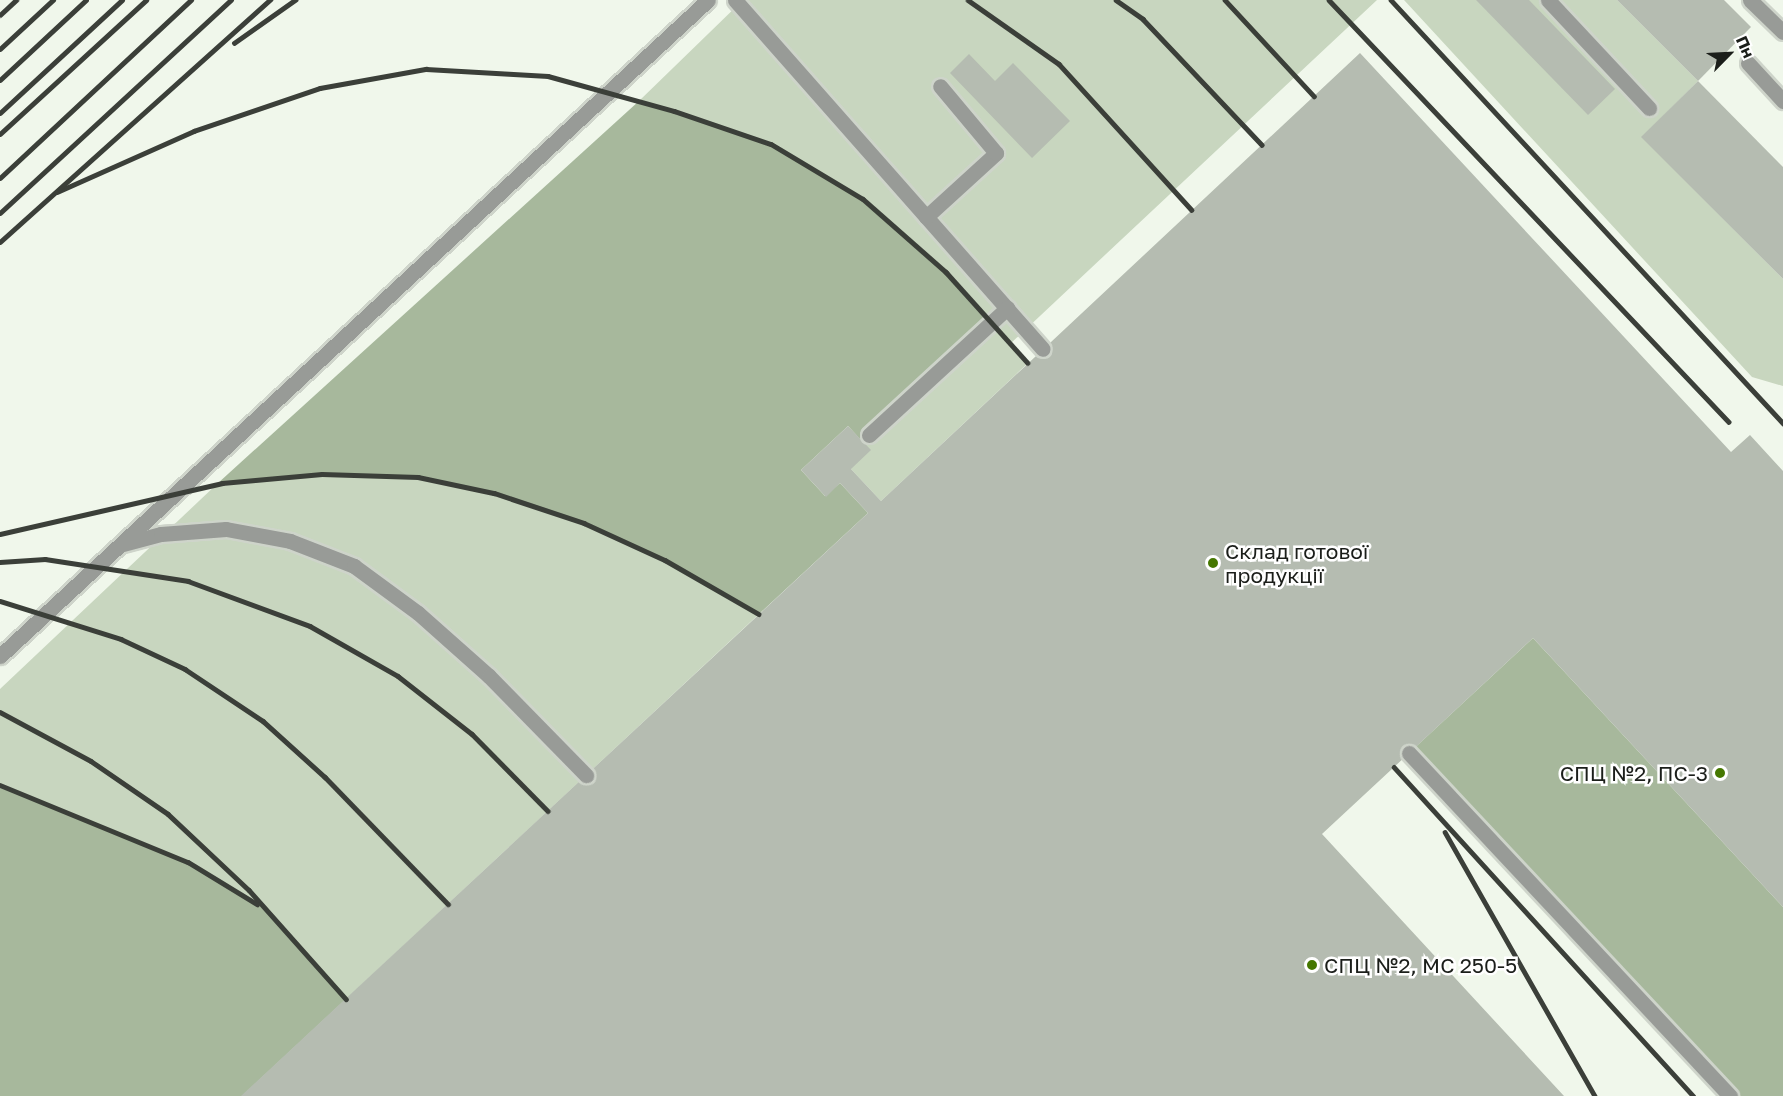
<!DOCTYPE html>
<html>
<head>
<meta charset="utf-8">
<style>
  body { margin:0 }
  #map { position:relative; width:1783px; height:1096px; overflow:hidden; background:#f0f7eb; font-family:"Golos Text",sans-serif }
  div>[style] { position:absolute }
  .green>* { inset:0; background:#c8d6bf }
  .forest>* { inset:0; background:#a7b89c }
  .building>* { inset:0; background:#b5bcb1 }
  .roads { filter:drop-shadow(2px 0 #ced4ca) drop-shadow(-2px 0 #ced4ca) drop-shadow(0 2px #ced4ca) drop-shadow(0 -2px #ced4ca) }
  .lane>* { height:15px; margin:-7.5px; padding:0 7.5px; transform-origin:7.5px; border-radius:7.5px; background:#989b97 }
  .rail>* { height:4.5px; margin:-2.25px; padding:0 2.25px; transform-origin:2.25px; border-radius:2.25px; background:#3b3f39 }
  .dots>* { width:16px; height:16px; translate:-50% -50%; box-sizing:border-box; border:3px solid #fff; border-radius:50% }
  span { translate:-50% -50%; white-space:nowrap; text-align:center; line-height:1.15; -webkit-text-stroke:5px #fff; paint-order:stroke }
  .poi-label { font-size:21px; color:#1b1e1a }
  .left { translate:0 -50%; text-align:left }
  .right { translate:-100% -50%; text-align:right }
  .north { position:absolute; left:1699px; top:24px; width:60px; height:60px; -webkit-text-stroke:4px #fff; paint-order:stroke; rotate:66deg; font-size:16px; font-weight:700; line-height:24px; text-align:center; color:#1b1e1a }
  .north::after { content:''; display:block; margin:auto; width:21px; height:27px; background:#1b1e1a; clip-path:polygon(50% 0,100% 100%,50% 72%,0 100%) }
</style>
</head>
<body>
<div id="map">
  <div class="green">
    <div style="clip-path:polygon(743px 0,1377px 0,1010px 344px,1028px 363px,881px 501px,851px 469px,860px 439px,990px 324px,946px 272px,863px 199px,771px 144px,639px 101px)"></div>
    <div style="clip-path:polygon(1404px 0,1617px 0,1698px 81px,1642px 137px,1783px 279px,1783px 386px,1752px 377px)"></div>
    <div style="clip-path:polygon(322px 474px,418px 477px,494px 493px,584px 523px,665px 560px,759px 614px,346px 999px,269px 912px,0 785px,0 689px,217px 484px)"></div>
  </div>
  <div class="forest">
    <div style="clip-path:polygon(639px 101px,771px 144px,863px 199px,946px 272px,990px 323px,860px 439px,848px 426px,801px 470px,825px 496px,840px 483px,868px 513px,759px 614px,665px 560px,584px 523px,494px 493px,418px 477px,322px 474px,217px 484px)"></div>
    <div style="clip-path:polygon(1533px 638px,1783px 907px,1783px 1096px,1730px 1096px,1409px 753px)"></div>
    <div style="clip-path:polygon(0 785px,187px 862px,270px 912px,346px 999px,242px 1096px,0 1096px)"></div>
  </div>
  <div class="building">
    <div style="clip-path:polygon(1476px 0,1529px 0,1615px 89px,1588px 115px)"></div>
    <div style="clip-path:polygon(1617px 0,1724px 0,1751px 27px,1698px 81px)"></div>
    <div style="clip-path:polygon(1360px 53px,1731px 452px,1750px 435px,1783px 471px,1783px 907px,1533px 638px,1322px 834px,1564px 1096px,241px 1096px,868px 513px,840px 483px,826px 497px,801px 470px,848px 426px,871px 450px,851px 469px,881px 501px)"></div>
    <div style="clip-path:polygon(969px 54px,995px 81px,1013px 63px,1070px 121px,1032px 158px,950px 73px)"></div>
    <div style="clip-path:polygon(1698px 81px,1783px 167px,1783px 279px,1641px 137px)"></div>
  </div>
  <div class="roads">
    <div class="lane">
      <div style="left:735px;top:0;width:465px;rotate:48.6deg"></div>
      <div style="left:1548px;top:0;width:148px;rotate:46.9deg"></div>
      <div style="left:1750px;top:0;width:46px;rotate:44.1deg"></div>
      <div style="left:1748px;top:63px;width:52px;rotate:47.4deg"></div>
      <div style="left:926px;top:217px;width:95px;rotate:-42.4deg"></div>
      <div style="left:996px;top:153px;width:87px;rotate:-129.9deg"></div>
      <div style="left:869px;top:435px;width:188px;rotate:-42.6deg"></div>
      <div style="left:123px;top:544px;width:39px;rotate:-15deg"></div>
      <div style="left:161px;top:534px;width:65px;rotate:-4.4deg"></div>
      <div style="left:226px;top:529px;width:65px;rotate:10.6deg"></div>
      <div style="left:290px;top:541px;width:69px;rotate:21.3deg"></div>
      <div style="left:354px;top:566px;width:79px;rotate:36.3deg"></div>
      <div style="left:418px;top:613px;width:95px;rotate:41.6deg"></div>
      <div style="left:489px;top:676px;width:139px;rotate:45.6deg"></div>
      <div style="left:0;top:656px;width:965px;rotate:-42.82deg"></div>
      <div style="left:1409px;top:753px;width:470px;rotate:46.9deg"></div>
    </div>
  </div>
  <div class="rail">
    <div style="left:968px;top:0;width:111px;rotate:35.1deg"></div>
    <div style="left:1059px;top:64px;width:197px;rotate:47.7deg"></div>
    <div style="left:1116px;top:0;width:33px;rotate:35deg"></div>
    <div style="left:1143px;top:19px;width:173px;rotate:46.6deg"></div>
    <div style="left:1225px;top:0;width:131px;rotate:47.2deg"></div>
    <div style="left:1329px;top:0;width:581px;rotate:46.53deg"></div>
    <div style="left:1391px;top:0;width:577px;rotate:47.18deg"></div>
    <div style="left:0;top:15px;width:22px;rotate:-43deg"></div>
    <div style="left:234px;top:43px;width:75px;rotate:-35.2deg"></div>
    <div style="left:0;top:49px;width:72px;rotate:-42.8deg"></div>
    <div style="left:0;top:80px;width:117px;rotate:-42.9deg"></div>
    <div style="left:0;top:113px;width:166px;rotate:-42.8deg"></div>
    <div style="left:0;top:134px;width:198px;rotate:-42.5deg"></div>
    <div style="left:0;top:178px;width:261px;rotate:-43deg"></div>
    <div style="left:57px;top:192px;width:150px;rotate:-24deg"></div>
    <div style="left:194px;top:131px;width:133px;rotate:-18.8deg"></div>
    <div style="left:320px;top:88px;width:108px;rotate:-10.2deg"></div>
    <div style="left:426px;top:69px;width:122px;rotate:3.3deg"></div>
    <div style="left:548px;top:76px;width:131px;rotate:15.5deg"></div>
    <div style="left:674px;top:111px;width:102px;rotate:18.8deg"></div>
    <div style="left:771px;top:144px;width:107px;rotate:30.9deg"></div>
    <div style="left:863px;top:199px;width:111px;rotate:41.3deg"></div>
    <div style="left:946px;top:272px;width:122px;rotate:48deg"></div>
    <div style="left:0;top:213px;width:314px;rotate:-42.7deg"></div>
    <div style="left:0;top:242px;width:363px;rotate:-41.9deg"></div>
    <div style="left:0;top:534px;width:228px;rotate:-12.9deg"></div>
    <div style="left:222px;top:483px;width:100px;rotate:-5.1deg"></div>
    <div style="left:322px;top:474px;width:96px;rotate:1.8deg"></div>
    <div style="left:418px;top:477px;width:78px;rotate:11.9deg"></div>
    <div style="left:494px;top:493px;width:95px;rotate:18.4deg"></div>
    <div style="left:584px;top:523px;width:89px;rotate:24.6deg"></div>
    <div style="left:665px;top:560px;width:108px;rotate:29.9deg"></div>
    <div style="left:0;top:562px;width:45px;rotate:-3.8deg"></div>
    <div style="left:45px;top:559px;width:145px;rotate:8.7deg"></div>
    <div style="left:188px;top:581px;width:130px;rotate:20.2deg"></div>
    <div style="left:310px;top:626px;width:101px;rotate:29.6deg"></div>
    <div style="left:398px;top:676px;width:94px;rotate:38.1deg"></div>
    <div style="left:472px;top:734px;width:108px;rotate:45.4deg"></div>
    <div style="left:0;top:601px;width:127px;rotate:17.4deg"></div>
    <div style="left:121px;top:639px;width:71px;rotate:25.1deg"></div>
    <div style="left:185px;top:669px;width:94px;rotate:33.7deg"></div>
    <div style="left:263px;top:721px;width:84px;rotate:42.1deg"></div>
    <div style="left:325px;top:777px;width:177px;rotate:45.9deg"></div>
    <div style="left:0;top:712px;width:103px;rotate:28.3deg"></div>
    <div style="left:91px;top:761px;width:93px;rotate:34.5deg"></div>
    <div style="left:168px;top:814px;width:111px;rotate:43.2deg"></div>
    <div style="left:249px;top:890px;width:146px;rotate:48.3deg"></div>
    <div style="left:1394px;top:767px;width:445px;rotate:47.7deg"></div>
    <div style="left:0;top:785px;width:203px;rotate:22.3deg"></div>
    <div style="left:188px;top:862px;width:81px;rotate:31.3deg"></div>
    <div style="left:1445px;top:832px;width:304px;rotate:60.4deg"></div>
  </div>
  <div class="dots">
    <div style="left:1213px;top:563px;background:#457700"></div>
    <div style="left:1720px;top:773px;background:#457700"></div>
    <div style="left:1312px;top:965px;background:#457700"></div>
  </div>
  <div class="poi-label">
    <span class="left" style="left:1225px;top:563px">Склад готової<br>продукції</span>
    <span class="right" style="left:1708px;top:773px">СПЦ №2, ПС-3</span>
    <span class="left" style="left:1324px;top:965px">СПЦ №2, МС 250-5</span>
  </div>
  <div class="north">Пн</div>
</div>
</body>
</html>
